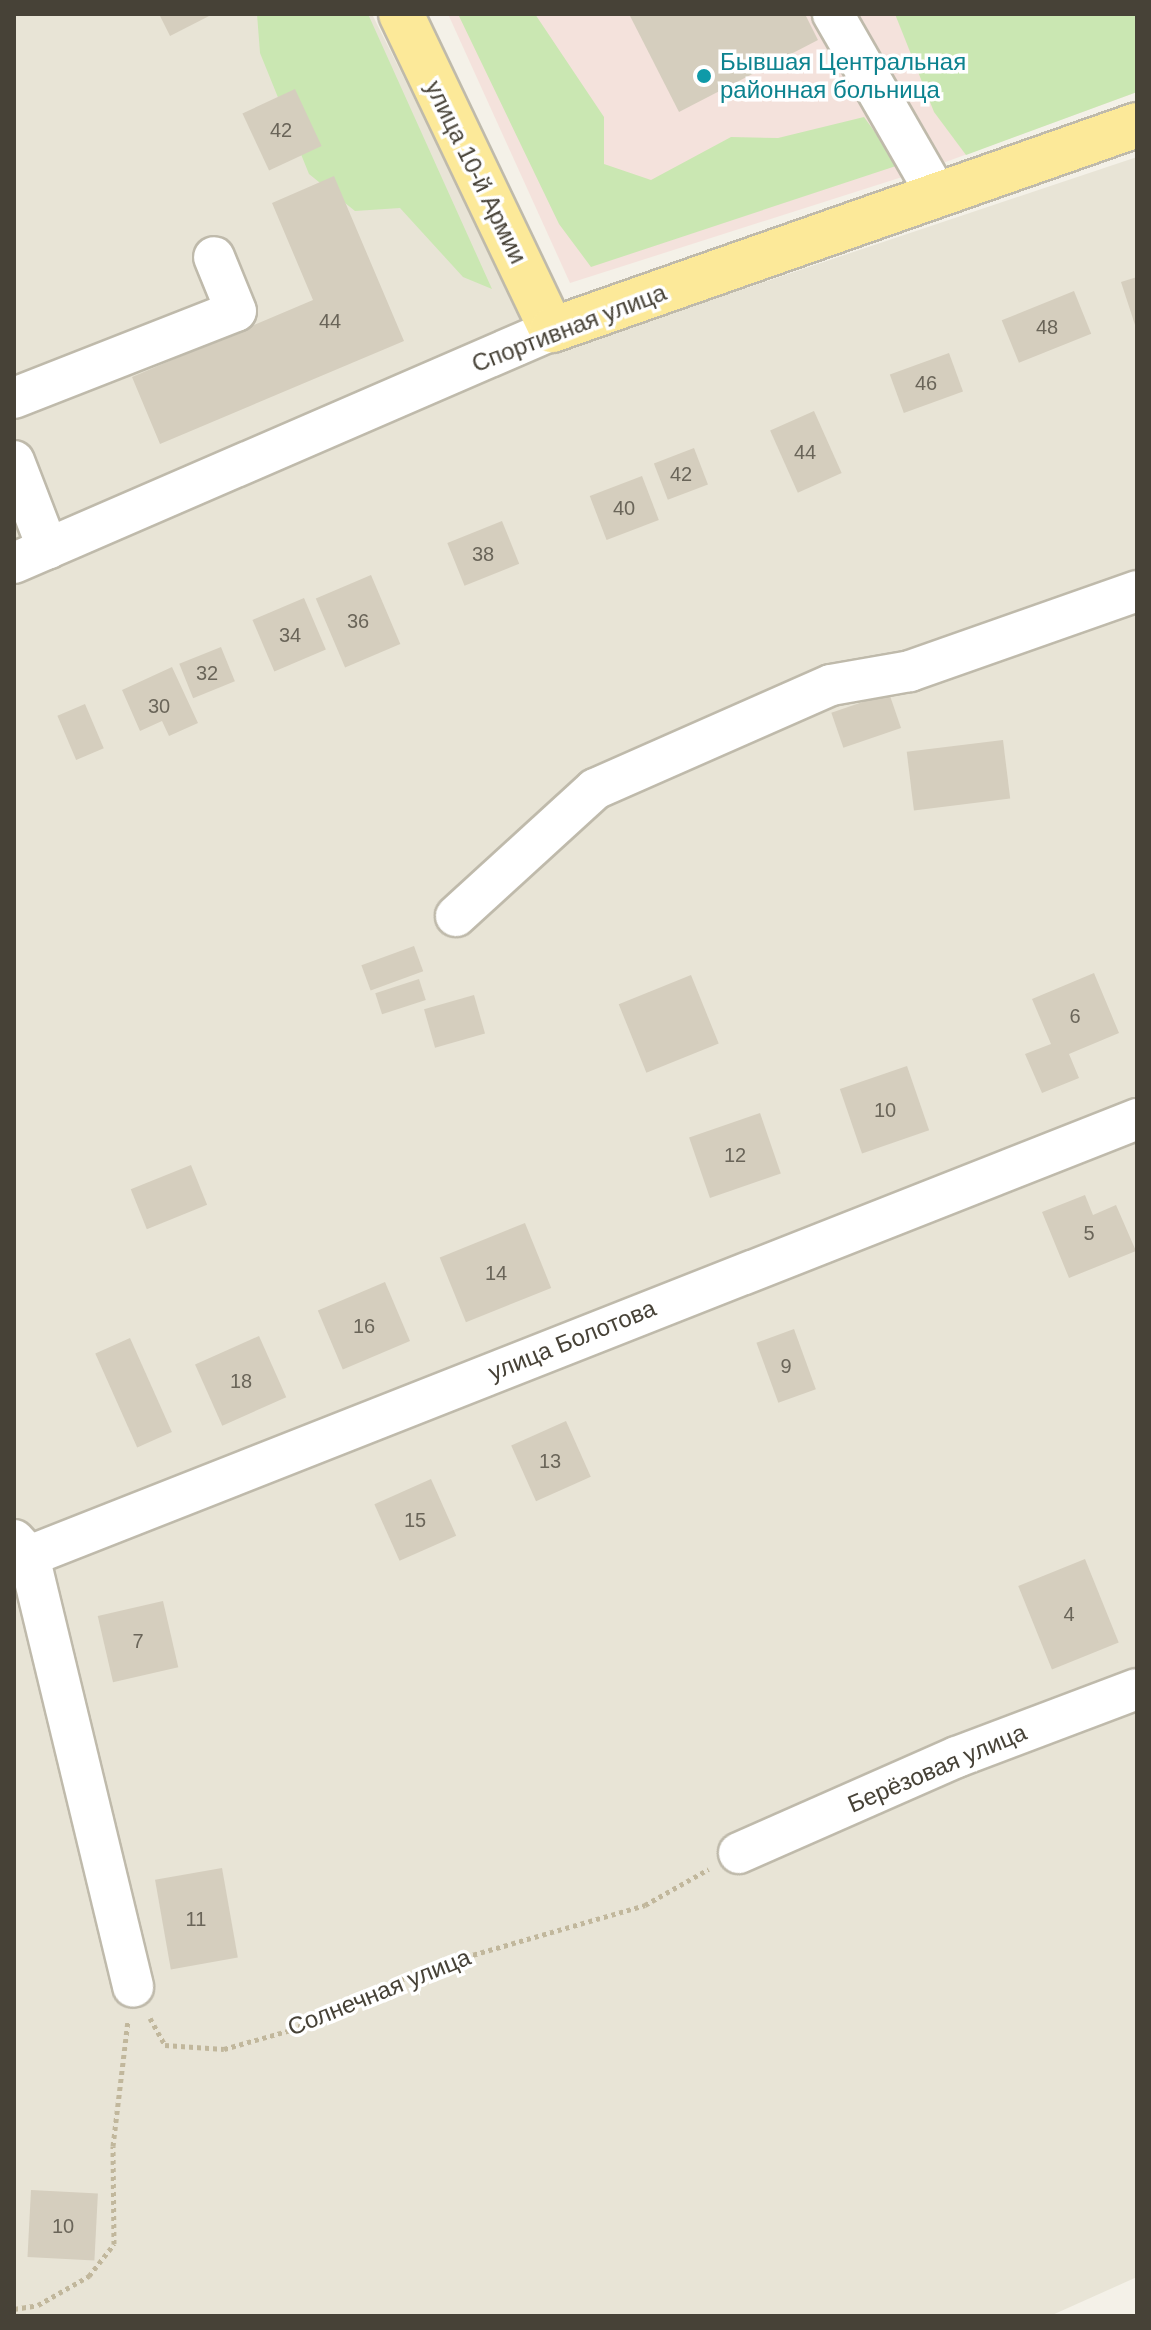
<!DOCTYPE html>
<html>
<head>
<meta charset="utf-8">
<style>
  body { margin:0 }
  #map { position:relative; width:1151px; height:2330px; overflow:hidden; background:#f4f1e8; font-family:Helvetica,sans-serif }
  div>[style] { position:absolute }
  .residential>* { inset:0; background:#e8e4d6 }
  .medical>* { inset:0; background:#f4e2dc }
  .green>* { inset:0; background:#cae7b2 }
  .building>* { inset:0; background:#d5cebe; transform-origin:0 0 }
  .path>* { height:5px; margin-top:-2.5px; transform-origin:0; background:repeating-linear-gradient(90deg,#c1b79c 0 4px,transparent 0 8px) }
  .roads { filter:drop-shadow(2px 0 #bfbaab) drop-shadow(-2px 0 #bfbaab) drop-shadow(0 2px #bfbaab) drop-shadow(0 -2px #bfbaab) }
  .minor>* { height:40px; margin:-20px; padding:0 20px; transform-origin:20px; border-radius:20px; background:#fff }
  .major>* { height:44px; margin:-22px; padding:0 22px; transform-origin:22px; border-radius:22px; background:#fce999 }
  .dots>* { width:22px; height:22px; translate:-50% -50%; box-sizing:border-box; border:4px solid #fff; border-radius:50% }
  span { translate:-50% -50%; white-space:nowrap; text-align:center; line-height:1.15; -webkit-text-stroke:7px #fff; paint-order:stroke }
  .number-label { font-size:20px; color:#6a6559 }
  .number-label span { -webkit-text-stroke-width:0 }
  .culture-label { font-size:24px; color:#0d838f }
  .left { translate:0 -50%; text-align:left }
  .street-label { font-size:24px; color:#474237 }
  .frame { position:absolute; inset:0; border:16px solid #474237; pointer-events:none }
</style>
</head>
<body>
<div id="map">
  <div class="residential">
    <div style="clip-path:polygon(14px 14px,372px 14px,543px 356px,1137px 157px,1137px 2277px,1050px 2316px,14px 2316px)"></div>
  </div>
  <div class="medical">
    <div style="clip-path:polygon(448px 14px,1137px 14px,1137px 92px,921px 171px,570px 283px)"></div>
  </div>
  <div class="green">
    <div style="clip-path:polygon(257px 14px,368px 14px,492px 289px,463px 277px,400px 208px,355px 211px,309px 174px,260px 53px)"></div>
    <div style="clip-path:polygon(458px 14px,535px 14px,604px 117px,604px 164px,651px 180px,731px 137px,778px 138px,864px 117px,899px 165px,591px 267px,559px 224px)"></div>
    <div style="clip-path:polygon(895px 14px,1137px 14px,1137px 92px,966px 155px,934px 112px)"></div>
  </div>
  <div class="building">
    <div style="clip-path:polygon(159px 14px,213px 14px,170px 36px)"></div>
    <div style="clip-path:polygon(629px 14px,805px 14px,818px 40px,679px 112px)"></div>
    <div style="left:295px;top:89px;width:63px;height:58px;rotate:65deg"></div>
    <div style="clip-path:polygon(334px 176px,404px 341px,160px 444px,132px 377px,313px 300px,272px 203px)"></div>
    <div style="clip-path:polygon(1137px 277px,1137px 328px,1136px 328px,1121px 282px)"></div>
    <div style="left:1074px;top:291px;width:46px;height:78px;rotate:68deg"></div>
    <div style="left:949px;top:353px;width:41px;height:63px;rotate:70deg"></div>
    <div style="left:814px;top:411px;width:68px;height:48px;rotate:66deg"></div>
    <div style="left:694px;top:448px;width:39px;height:43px;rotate:69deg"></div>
    <div style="left:642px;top:476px;width:47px;height:56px;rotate:69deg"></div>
    <div style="left:502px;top:521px;width:46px;height:59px;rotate:68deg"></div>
    <div style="left:371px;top:575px;width:75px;height:60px;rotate:67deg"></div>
    <div style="left:304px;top:598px;width:56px;height:56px;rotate:67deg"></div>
    <div style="left:221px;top:647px;width:37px;height:45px;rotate:68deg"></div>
    <div style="clip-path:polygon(172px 667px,198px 723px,169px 736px,162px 721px,140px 731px,122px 690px)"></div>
    <div style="left:889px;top:693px;width:37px;height:61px;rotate:71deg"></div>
    <div style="left:85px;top:704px;width:48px;height:30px;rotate:67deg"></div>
    <div style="left:1003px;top:740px;width:59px;height:97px;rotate:83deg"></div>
    <div style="left:414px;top:946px;width:27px;height:56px;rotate:70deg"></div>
    <div style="clip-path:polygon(1094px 973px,1119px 1033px,1069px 1054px,1079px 1078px,1042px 1093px,1025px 1054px,1051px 1044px,1032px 999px)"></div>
    <div style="left:691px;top:975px;width:74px;height:78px;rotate:68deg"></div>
    <div style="left:419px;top:979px;width:22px;height:46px;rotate:72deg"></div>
    <div style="left:474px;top:995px;width:40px;height:52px;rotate:74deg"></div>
    <div style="left:907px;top:1066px;width:68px;height:71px;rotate:71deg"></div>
    <div style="left:760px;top:1113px;width:64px;height:75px;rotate:71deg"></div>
    <div style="left:191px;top:1165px;width:43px;height:65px;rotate:68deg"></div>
    <div style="clip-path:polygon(1085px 1195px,1093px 1215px,1116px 1205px,1136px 1251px,1069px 1278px,1042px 1212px)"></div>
    <div style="left:525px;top:1223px;width:70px;height:92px;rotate:68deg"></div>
    <div style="left:385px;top:1282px;width:64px;height:73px;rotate:67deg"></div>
    <div style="left:794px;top:1329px;width:64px;height:40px;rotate:70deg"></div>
    <div style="left:259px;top:1336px;width:67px;height:70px;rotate:66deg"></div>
    <div style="left:130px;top:1338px;width:103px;height:38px;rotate:66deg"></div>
    <div style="left:566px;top:1421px;width:61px;height:60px;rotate:66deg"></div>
    <div style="left:431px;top:1479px;width:62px;height:62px;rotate:66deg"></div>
    <div style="left:1085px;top:1559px;width:90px;height:72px;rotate:68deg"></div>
    <div style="left:163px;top:1601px;width:68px;height:67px;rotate:77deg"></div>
    <div style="left:222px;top:1868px;width:91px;height:68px;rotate:80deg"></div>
    <div style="left:31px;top:2190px;width:67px;height:67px;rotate:3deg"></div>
  </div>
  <div class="path">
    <div style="left:150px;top:2018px;width:31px;rotate:61deg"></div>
    <div style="left:165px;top:2045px;width:59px;rotate:3.9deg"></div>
    <div style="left:224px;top:2049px;width:70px;rotate:-15.8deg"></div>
    <div style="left:291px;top:2030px;width:149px;rotate:-24.5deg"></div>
    <div style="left:427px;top:1968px;width:227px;rotate:-16.1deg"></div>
    <div style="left:645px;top:1905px;width:73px;rotate:-29.4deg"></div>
    <div style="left:14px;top:2309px;width:24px;rotate:-9deg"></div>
    <div style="left:38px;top:2305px;width:59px;rotate:-29.6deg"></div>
    <div style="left:89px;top:2276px;width:41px;rotate:-52deg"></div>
    <div style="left:114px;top:2244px;width:98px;rotate:-90.6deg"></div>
    <div style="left:113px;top:2146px;width:126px;rotate:-83.2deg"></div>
  </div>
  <div class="roads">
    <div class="minor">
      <div style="left:833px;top:14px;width:209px;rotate:60.1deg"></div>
      <div style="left:14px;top:398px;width:238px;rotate:-21.4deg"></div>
      <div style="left:236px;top:311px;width:58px;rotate:-112.2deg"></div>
      <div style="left:14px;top:461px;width:94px;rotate:68.9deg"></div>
      <div style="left:14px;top:563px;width:586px;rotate:-23.42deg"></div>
      <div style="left:456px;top:916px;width:188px;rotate:-42.4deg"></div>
      <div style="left:595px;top:789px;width:258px;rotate:-23.8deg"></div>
      <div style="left:831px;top:685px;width:80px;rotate:-10deg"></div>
      <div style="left:910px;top:671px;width:241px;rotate:-19.4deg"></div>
      <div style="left:14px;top:1540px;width:22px;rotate:47deg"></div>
      <div style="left:29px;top:1556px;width:1191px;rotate:-21.52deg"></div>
      <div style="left:29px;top:1556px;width:443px;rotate:76.4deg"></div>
      <div style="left:739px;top:1853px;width:238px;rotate:-23.8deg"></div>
      <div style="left:957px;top:1757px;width:192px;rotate:-20.7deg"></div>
    </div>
    <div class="major">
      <div style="left:401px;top:14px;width:350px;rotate:64.5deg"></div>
      <div style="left:552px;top:330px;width:620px;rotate:-19.31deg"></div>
    </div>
  </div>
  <div class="dots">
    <div style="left:704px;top:76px;background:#0f9aa8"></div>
  </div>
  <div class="number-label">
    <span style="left:281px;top:130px">42</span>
    <span style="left:330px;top:321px">44</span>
    <span style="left:1047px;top:327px">48</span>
    <span style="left:926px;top:383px">46</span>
    <span style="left:805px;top:452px">44</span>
    <span style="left:681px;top:474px">42</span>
    <span style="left:624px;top:508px">40</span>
    <span style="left:483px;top:554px">38</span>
    <span style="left:358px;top:621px">36</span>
    <span style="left:290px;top:635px">34</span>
    <span style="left:207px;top:673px">32</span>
    <span style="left:159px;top:706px">30</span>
    <span style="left:1075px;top:1016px">6</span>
    <span style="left:885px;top:1110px">10</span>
    <span style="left:735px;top:1155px">12</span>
    <span style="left:1089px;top:1233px">5</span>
    <span style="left:496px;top:1273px">14</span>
    <span style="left:364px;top:1326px">16</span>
    <span style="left:786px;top:1366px">9</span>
    <span style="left:241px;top:1381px">18</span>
    <span style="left:550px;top:1461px">13</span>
    <span style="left:415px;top:1520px">15</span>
    <span style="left:1069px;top:1614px">4</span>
    <span style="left:138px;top:1641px">7</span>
    <span style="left:196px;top:1919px">11</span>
    <span style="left:63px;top:2226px">10</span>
  </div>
  <div class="culture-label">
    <span class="left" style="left:720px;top:76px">Бывшая Центральная<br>районная больница</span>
  </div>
  <div class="street-label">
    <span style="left:476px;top:172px;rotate:64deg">улица 10-й Армии</span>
    <span style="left:569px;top:328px;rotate:-21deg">Спортивная улица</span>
    <span style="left:572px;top:1340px;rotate:-22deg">улица Болотова</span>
    <span style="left:937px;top:1768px;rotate:-23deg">Берёзовая улица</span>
    <span style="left:379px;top:1992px;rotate:-22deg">Солнечная улица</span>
  </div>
  <div class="frame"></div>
</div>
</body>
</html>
